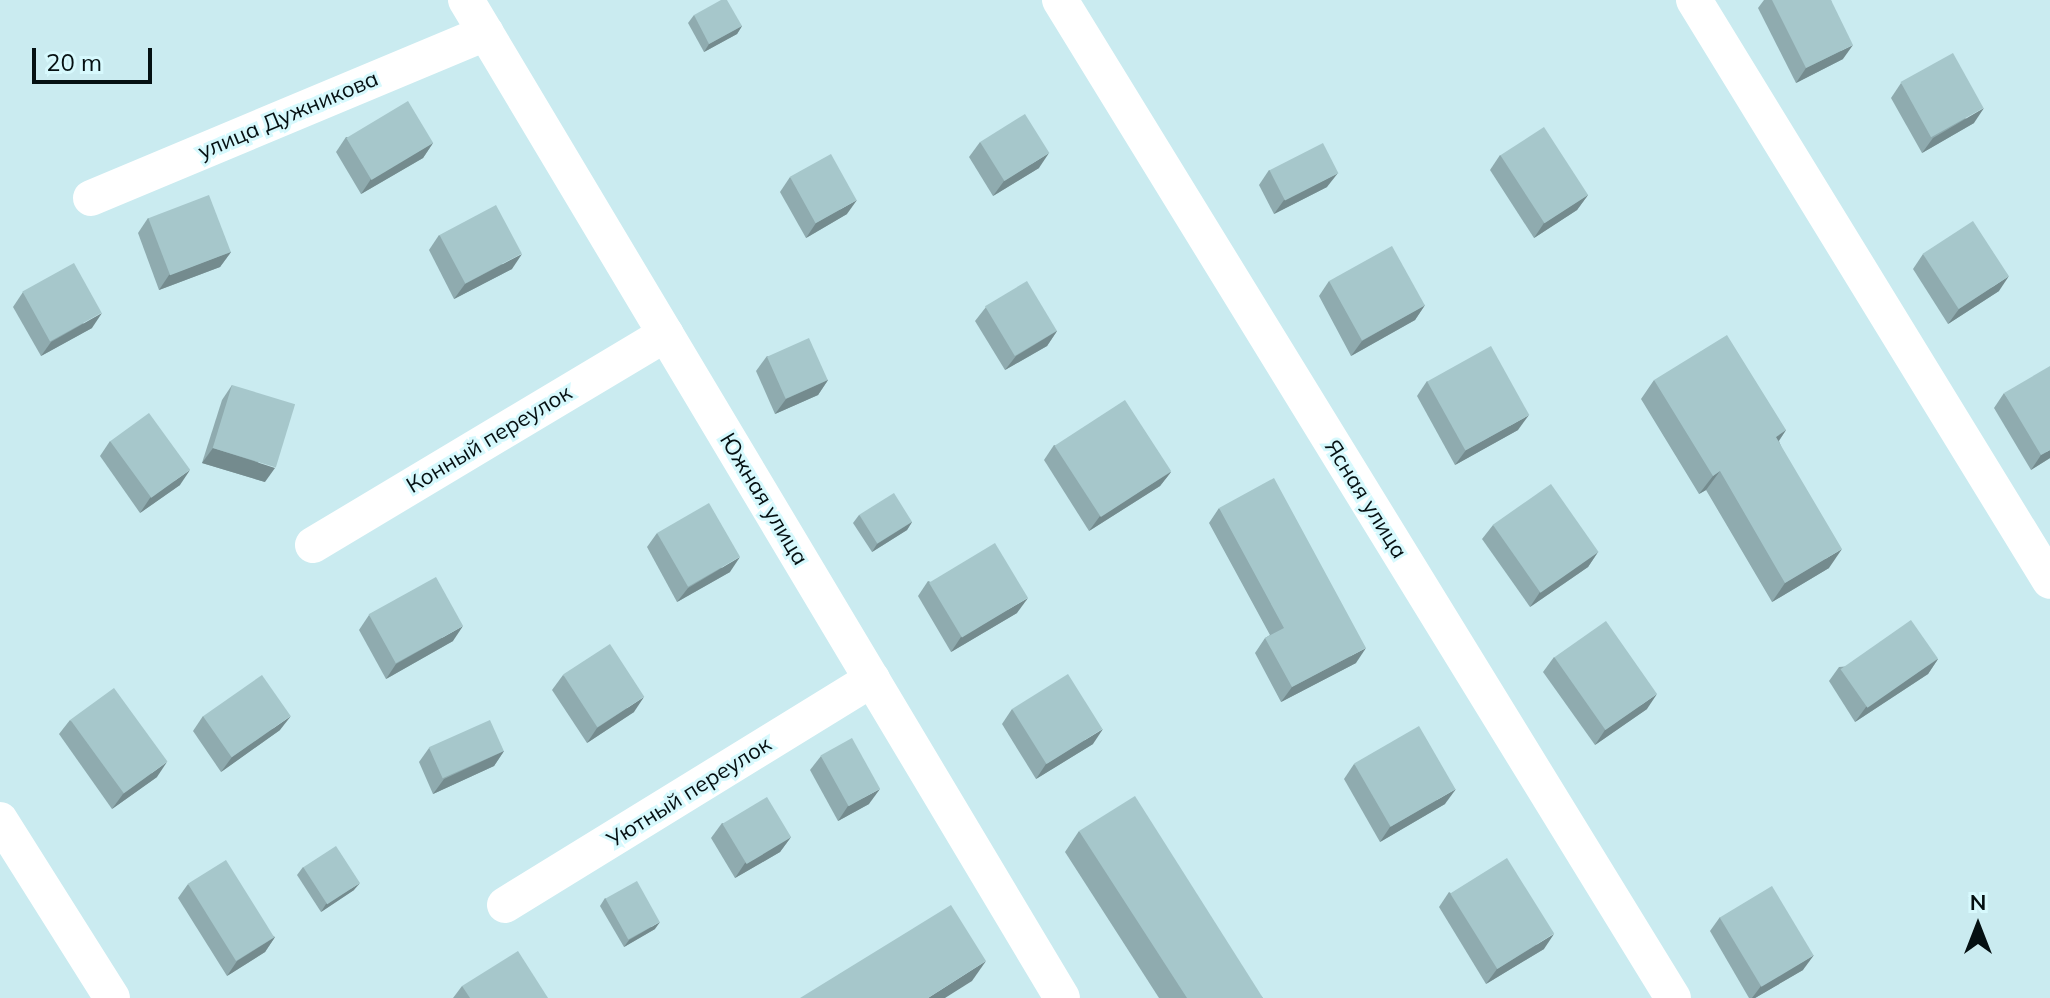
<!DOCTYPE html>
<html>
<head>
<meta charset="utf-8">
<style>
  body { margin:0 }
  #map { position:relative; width:2050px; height:998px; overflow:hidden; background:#caebf0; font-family:Mulish,sans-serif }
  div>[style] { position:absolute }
  .minor>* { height:36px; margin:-18px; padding:0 18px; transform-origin:18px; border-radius:18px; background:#fff }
  .wall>* { inset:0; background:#8fabaf }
  .shaded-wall>* { inset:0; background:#748b8e }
  .building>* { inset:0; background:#a6c7cb; transform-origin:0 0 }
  span { translate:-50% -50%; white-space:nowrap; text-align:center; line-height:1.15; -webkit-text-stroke:6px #d7f9fd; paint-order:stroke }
  .street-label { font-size:22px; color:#051012 }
  .north { position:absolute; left:1938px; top:886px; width:80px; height:80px; -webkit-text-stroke:6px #d7f9fd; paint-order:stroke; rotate:0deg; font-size:22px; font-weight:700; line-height:32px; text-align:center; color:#051012 }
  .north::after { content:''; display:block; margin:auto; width:28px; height:36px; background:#051012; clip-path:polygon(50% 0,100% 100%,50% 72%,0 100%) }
  .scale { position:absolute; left:32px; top:48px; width:120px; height:36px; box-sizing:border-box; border:4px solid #051012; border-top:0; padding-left:10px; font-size:24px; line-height:28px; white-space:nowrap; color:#051012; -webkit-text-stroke:6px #d7f9fd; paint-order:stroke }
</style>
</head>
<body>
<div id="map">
  <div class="minor">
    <div style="left:466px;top:0;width:1162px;rotate:59.15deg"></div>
    <div style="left:1060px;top:0;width:1171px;rotate:58.44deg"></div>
    <div style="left:1694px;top:0;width:681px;rotate:58.5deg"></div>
    <div style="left:91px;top:198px;width:428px;rotate:-22.7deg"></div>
    <div style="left:313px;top:545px;width:411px;rotate:-30.9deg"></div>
    <div style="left:0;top:820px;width:210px;rotate:57.8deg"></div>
    <div style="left:505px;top:905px;width:431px;rotate:-31.6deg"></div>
  </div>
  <div class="wall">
    <div style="clip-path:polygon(1764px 0,1831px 0,1843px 59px,1796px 83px,1758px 8px)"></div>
    <div style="clip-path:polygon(694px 15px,742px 26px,737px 34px,704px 52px,688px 23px)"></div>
    <div style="clip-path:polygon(1901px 83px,1974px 123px,1922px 153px,1891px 98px)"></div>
    <div style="clip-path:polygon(346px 137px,433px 143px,423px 158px,361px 194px,336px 152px)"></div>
    <div style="clip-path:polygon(980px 142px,1039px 168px,993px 196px,969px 157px)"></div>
    <div style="clip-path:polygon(1500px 155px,1588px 195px,1577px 210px,1534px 238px,1490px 170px)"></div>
    <div style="clip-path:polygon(1269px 170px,1327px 187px,1274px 214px,1259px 185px)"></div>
    <div style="clip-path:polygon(790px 177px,847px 214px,806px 238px,780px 192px)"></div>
    <div style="clip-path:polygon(148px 218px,231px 252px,220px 267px,159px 290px,138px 233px)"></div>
    <div style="clip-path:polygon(439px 235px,512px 269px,454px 299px,429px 250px)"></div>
    <div style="clip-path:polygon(1923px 254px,1999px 291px,1948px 324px,1913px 269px)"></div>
    <div style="clip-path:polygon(1329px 281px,1425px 305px,1415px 320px,1351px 356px,1319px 296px)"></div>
    <div style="clip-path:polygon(23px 292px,92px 328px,41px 356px,13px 307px)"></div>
    <div style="clip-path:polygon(986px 307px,1057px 331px,1047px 346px,1005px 370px,975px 321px)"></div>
    <div style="clip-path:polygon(767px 356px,828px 380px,818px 395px,775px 414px,756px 371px)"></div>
    <div style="clip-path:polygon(1654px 380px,1786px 430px,1779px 441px,1829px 568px,1772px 602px,1706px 490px,1699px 494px,1641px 399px)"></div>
    <div style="clip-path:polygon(1427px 381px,1518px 430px,1455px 465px,1417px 396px)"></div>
    <div style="clip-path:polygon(232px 385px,265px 482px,202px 463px,222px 400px)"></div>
    <div style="clip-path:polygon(2004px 393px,2050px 458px,2031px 470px,1994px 408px)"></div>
    <div style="clip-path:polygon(110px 441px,180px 485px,140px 513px,100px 456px)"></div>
    <div style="clip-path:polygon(1054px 445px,1171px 472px,1160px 486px,1089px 531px,1044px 460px)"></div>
    <div style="clip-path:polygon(1219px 508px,1356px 663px,1281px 702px,1255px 653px,1265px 638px,1270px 635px,1209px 523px)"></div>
    <div style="clip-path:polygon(859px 515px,912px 522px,907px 530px,872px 552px,853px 523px)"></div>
    <div style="clip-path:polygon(1493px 525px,1598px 552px,1588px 567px,1530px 607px,1482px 539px)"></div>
    <div style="clip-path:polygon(657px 533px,730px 572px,677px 602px,647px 547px)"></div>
    <div style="clip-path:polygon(928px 581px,1017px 613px,951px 652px,918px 596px)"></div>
    <div style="clip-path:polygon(369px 615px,453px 641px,386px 679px,359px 630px)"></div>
    <div style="clip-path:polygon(1554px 657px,1647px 709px,1595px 745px,1543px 672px)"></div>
    <div style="clip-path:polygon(1938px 659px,1928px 674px,1855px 722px,1829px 681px,1839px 667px)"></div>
    <div style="clip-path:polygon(563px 675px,634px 712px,587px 743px,552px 690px)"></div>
    <div style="clip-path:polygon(1012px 709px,1093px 744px,1036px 779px,1002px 724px)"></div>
    <div style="clip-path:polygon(203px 716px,280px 730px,221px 772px,193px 731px)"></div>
    <div style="clip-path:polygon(70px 720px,157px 777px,112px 809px,59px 734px)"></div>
    <div style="clip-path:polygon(429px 748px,504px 751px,494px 766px,433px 794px,419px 762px)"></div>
    <div style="clip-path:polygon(821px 756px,869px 804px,838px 821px,810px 770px)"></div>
    <div style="clip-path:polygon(1354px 764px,1445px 804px,1380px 842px,1344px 779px)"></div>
    <div style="clip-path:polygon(722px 823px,791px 837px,780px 852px,735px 878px,711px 838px)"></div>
    <div style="clip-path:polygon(1079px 831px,1263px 998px,1159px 998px,1065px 852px)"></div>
    <div style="clip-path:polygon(303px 867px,354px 890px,321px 912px,297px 875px)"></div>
    <div style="clip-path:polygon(188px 884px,275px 937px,265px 952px,227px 976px,178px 898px)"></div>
    <div style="clip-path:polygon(1449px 892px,1544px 949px,1486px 984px,1439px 907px)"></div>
    <div style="clip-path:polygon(605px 898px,655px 929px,624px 947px,600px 906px)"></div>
    <div style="clip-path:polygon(1720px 917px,1803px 970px,1755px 998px,1749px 998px,1710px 931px)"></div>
    <div style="clip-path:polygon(462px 986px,548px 998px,453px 998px)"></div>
  </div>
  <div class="shaded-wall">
    <div style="clip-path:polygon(742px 26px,737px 34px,704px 52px,709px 44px)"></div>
    <div style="clip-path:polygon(1853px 45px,1843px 59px,1796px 83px,1806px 68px)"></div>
    <div style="clip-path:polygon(1984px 108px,1974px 123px,1922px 153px,1933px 138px)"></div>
    <div style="clip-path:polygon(433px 143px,423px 158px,361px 194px,371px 179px)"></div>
    <div style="clip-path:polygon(1049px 153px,1039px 168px,993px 196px,1004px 181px)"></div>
    <div style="clip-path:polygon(1338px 173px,1327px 187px,1274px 214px,1284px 200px)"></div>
    <div style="clip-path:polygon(1588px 195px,1577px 210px,1534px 238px,1544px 223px)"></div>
    <div style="clip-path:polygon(857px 200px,847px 214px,806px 238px,816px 223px)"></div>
    <div style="clip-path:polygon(231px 252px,220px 267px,159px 290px,169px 275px)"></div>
    <div style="clip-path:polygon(522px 254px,512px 269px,454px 299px,465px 284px)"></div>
    <div style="clip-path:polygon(2009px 276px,1999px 291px,1948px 324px,1959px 309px)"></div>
    <div style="clip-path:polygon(1425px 305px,1415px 320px,1351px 356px,1362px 341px)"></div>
    <div style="clip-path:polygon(102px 313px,92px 328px,41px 356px,51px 342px)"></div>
    <div style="clip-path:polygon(1057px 331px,1047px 346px,1005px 370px,1016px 356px)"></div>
    <div style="clip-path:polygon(828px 380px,818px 395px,775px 414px,786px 399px)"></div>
    <div style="clip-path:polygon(1529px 415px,1518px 430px,1455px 465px,1466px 450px)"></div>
    <div style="clip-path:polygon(1786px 430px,1773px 449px,1776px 437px)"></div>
    <div style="clip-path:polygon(213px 448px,275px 468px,265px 482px,202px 463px)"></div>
    <div style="clip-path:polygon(2050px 450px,2050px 458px,2031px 470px,2041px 455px)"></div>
    <div style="clip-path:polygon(190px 470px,180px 485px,140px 513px,150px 498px)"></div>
    <div style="clip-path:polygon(1720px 471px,1706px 490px,1699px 494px,1713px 476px)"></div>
    <div style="clip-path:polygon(1171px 472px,1160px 486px,1089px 531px,1100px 516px)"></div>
    <div style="clip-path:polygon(912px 522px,907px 530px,872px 552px,877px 544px)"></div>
    <div style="clip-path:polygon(1842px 549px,1829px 568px,1772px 602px,1785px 583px)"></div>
    <div style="clip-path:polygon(1598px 552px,1588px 567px,1530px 607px,1540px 592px)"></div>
    <div style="clip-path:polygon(740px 557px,730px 572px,677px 602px,688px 588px)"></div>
    <div style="clip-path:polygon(1028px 598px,1017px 613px,951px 652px,961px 637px)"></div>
    <div style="clip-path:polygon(463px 626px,453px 641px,386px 679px,396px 664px)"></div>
    <div style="clip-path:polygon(1366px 648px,1356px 663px,1281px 702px,1292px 687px)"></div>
    <div style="clip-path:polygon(1938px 659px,1928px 674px,1855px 722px,1866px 707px)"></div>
    <div style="clip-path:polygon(1657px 694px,1647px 709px,1595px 745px,1605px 730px)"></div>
    <div style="clip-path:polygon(644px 697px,634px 712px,587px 743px,597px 728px)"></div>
    <div style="clip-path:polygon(291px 716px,280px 730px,221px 772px,232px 757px)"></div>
    <div style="clip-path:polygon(1103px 729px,1093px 744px,1036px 779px,1046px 764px)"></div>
    <div style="clip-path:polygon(504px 751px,494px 766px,433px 794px,444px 779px)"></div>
    <div style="clip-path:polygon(167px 762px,157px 777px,112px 809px,123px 794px)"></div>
    <div style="clip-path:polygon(880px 789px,869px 804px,838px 821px,848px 806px)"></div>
    <div style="clip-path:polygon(1456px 789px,1445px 804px,1380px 842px,1390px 827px)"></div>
    <div style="clip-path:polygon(791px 837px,780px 852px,735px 878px,745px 863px)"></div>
    <div style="clip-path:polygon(360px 883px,354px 890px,321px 912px,326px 904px)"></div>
    <div style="clip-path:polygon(660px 922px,655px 929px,624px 947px,629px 940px)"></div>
    <div style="clip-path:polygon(1554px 934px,1544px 949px,1486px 984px,1497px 969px)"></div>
    <div style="clip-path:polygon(275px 937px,265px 952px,227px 976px,237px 961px)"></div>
    <div style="clip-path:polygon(1814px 955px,1803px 970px,1755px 998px,1752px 998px,1761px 986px)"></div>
    <div style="clip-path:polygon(986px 961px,972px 981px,945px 998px,928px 998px)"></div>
  </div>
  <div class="building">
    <div style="clip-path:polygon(721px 0,727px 0,742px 26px,709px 44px,694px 15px)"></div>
    <div style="clip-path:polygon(1772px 0,1831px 0,1853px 45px,1806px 68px)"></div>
    <div style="left:1953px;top:53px;width:63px;height:60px;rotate:61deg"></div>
    <div style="left:408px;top:101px;width:49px;height:72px;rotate:59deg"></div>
    <div style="left:1025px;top:114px;width:46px;height:53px;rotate:58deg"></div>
    <div style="left:1544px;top:127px;width:81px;height:52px;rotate:57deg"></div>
    <div style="left:1323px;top:143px;width:34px;height:60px;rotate:63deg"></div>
    <div style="left:831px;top:154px;width:53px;height:47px;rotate:61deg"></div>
    <div style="left:209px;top:195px;width:61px;height:65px;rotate:69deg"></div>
    <div style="left:496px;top:205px;width:55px;height:64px;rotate:62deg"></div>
    <div style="left:1973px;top:221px;width:66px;height:60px;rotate:57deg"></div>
    <div style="left:1392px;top:246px;width:68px;height:72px;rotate:61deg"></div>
    <div style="left:74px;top:263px;width:57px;height:59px;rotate:61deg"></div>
    <div style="left:1027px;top:281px;width:58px;height:49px;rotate:59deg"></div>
    <div style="clip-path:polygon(1727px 335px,1786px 430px,1776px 437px,1842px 549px,1785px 583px,1720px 471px,1713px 476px,1654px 380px)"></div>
    <div style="left:809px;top:338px;width:46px;height:46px;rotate:66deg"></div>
    <div style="left:1491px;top:346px;width:79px;height:73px;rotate:61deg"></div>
    <div style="clip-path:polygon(2050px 366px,2050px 450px,2041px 455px,2004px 393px)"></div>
    <div style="left:232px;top:385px;width:66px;height:66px;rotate:17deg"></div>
    <div style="left:1125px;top:400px;width:85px;height:84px;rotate:57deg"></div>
    <div style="left:149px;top:413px;width:70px;height:48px;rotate:54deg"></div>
    <div style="clip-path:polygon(1274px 478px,1366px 648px,1292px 687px,1265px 638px,1284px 628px,1219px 508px)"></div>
    <div style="left:1551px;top:484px;width:83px;height:71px;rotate:55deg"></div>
    <div style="left:894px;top:493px;width:34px;height:41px;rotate:58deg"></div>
    <div style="left:709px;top:503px;width:62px;height:60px;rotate:60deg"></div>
    <div style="left:995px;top:543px;width:64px;height:77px;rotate:59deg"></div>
    <div style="left:436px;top:577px;width:56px;height:77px;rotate:61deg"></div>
    <div style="left:1911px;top:620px;width:47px;height:86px;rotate:55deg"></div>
    <div style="left:1606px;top:621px;width:89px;height:63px;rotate:55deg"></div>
    <div style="left:610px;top:644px;width:63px;height:56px;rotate:57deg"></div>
    <div style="left:1068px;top:674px;width:65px;height:66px;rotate:58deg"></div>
    <div style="left:262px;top:675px;width:50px;height:72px;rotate:55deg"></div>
    <div style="left:114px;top:688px;width:91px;height:54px;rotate:54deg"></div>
    <div style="left:490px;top:720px;width:34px;height:67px;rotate:66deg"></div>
    <div style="left:1419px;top:726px;width:73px;height:75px;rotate:60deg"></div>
    <div style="left:852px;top:738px;width:58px;height:36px;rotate:61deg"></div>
    <div style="clip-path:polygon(1135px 796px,1263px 998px,1187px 998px,1079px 831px)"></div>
    <div style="left:767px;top:797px;width:47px;height:52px;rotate:59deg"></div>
    <div style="left:336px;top:846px;width:44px;height:39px;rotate:57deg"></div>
    <div style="left:1507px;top:858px;width:89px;height:67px;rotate:58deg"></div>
    <div style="left:226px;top:860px;width:91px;height:45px;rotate:58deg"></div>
    <div style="left:637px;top:881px;width:47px;height:36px;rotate:61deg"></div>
    <div style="left:1772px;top:886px;width:81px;height:61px;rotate:59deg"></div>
    <div style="clip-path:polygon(951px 905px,986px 961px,928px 998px,800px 998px)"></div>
    <div style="clip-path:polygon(518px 951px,548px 998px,470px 998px,462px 986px)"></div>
  </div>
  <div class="street-label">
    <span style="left:288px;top:115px;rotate:-23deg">улица Дужникова</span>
    <span style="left:489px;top:439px;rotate:-31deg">Конный переулок</span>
    <span style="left:764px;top:499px;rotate:59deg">Южная улица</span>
    <span style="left:1366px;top:499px;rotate:58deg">Ясная улица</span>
    <span style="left:689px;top:792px;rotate:-32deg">Уютный переулок</span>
  </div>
  <div class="north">N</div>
  <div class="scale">20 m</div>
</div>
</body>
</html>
